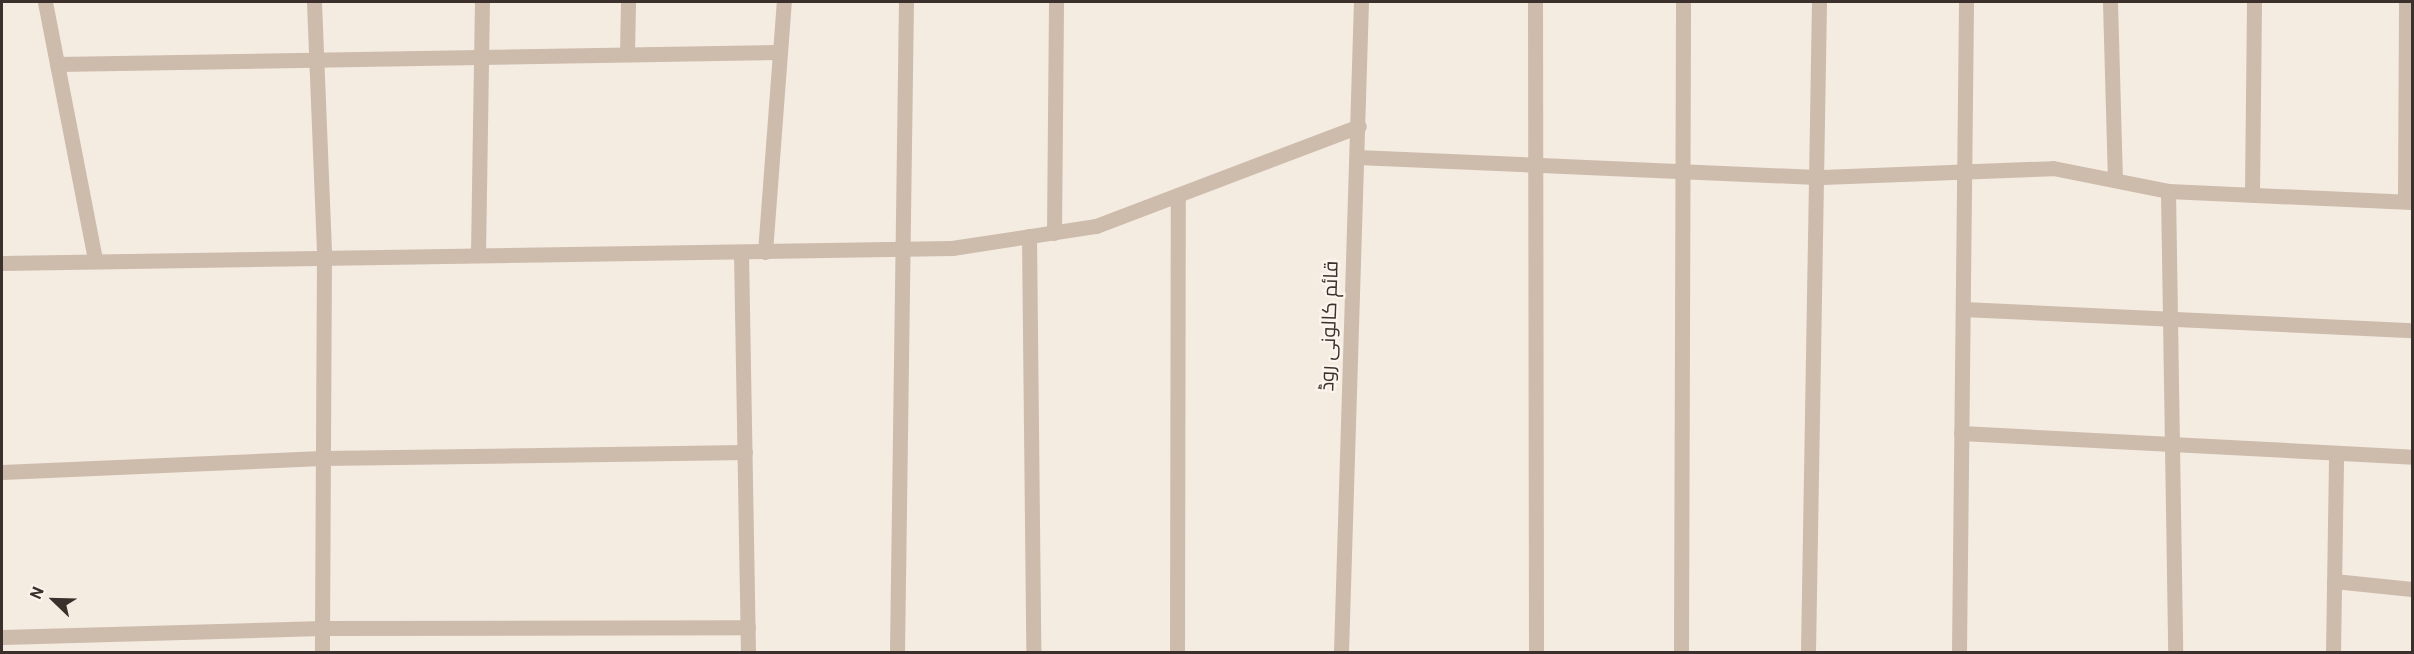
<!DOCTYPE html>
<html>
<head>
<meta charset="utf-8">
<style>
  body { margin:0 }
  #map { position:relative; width:2414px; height:654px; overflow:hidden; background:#f4ebe1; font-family:Roboto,Cairo,sans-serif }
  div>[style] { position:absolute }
  .minor>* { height:15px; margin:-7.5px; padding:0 7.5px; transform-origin:7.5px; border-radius:7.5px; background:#cdbbac }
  span { translate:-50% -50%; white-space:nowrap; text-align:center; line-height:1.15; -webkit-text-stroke:4.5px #fbf5ee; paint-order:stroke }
  .street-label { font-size:20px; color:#3b302b }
  .frame { position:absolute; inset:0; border:3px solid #3b302b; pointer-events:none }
  .north { position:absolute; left:24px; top:570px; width:60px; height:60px; -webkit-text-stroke:4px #fbf5ee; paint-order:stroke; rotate:293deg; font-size:16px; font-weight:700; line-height:24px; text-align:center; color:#3b302b }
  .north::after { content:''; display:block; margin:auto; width:21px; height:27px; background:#3b302b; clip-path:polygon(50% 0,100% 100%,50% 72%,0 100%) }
</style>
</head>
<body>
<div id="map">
  <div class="minor">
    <div style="left:45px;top:2px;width:263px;rotate:79deg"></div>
    <div style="left:314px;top:2px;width:253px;rotate:87.7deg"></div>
    <div style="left:324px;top:255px;width:397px;rotate:90.3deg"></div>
    <div style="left:1535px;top:2px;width:650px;rotate:89.91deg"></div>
    <div style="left:2110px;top:2px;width:178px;rotate:88.4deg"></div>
    <div style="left:627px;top:54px;width:52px;rotate:-88.9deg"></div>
    <div style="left:57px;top:64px;width:723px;rotate:-0.95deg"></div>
    <div style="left:1357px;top:157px;width:465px;rotate:2.5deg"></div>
    <div style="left:1822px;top:177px;width:231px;rotate:-2.2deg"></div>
    <div style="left:2053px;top:168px;width:117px;rotate:11.3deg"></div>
    <div style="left:2168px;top:191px;width:244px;rotate:2.6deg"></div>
    <div style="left:2168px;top:191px;width:461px;rotate:89.1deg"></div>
    <div style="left:2252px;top:194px;width:192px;rotate:-89.4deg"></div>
    <div style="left:2405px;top:201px;width:199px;rotate:-89.7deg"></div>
    <div style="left:1054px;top:233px;width:231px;rotate:-89.5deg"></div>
    <div style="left:1029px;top:236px;width:416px;rotate:89.4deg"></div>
    <div style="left:741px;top:252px;width:400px;rotate:89deg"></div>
    <div style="left:765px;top:252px;width:251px;rotate:-85.7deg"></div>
    <div style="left:478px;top:254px;width:252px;rotate:-89.1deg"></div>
    <div style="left:2px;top:263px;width:950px;rotate:-0.9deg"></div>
    <div style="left:952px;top:248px;width:146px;rotate:-8.7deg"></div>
    <div style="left:1096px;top:226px;width:281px;rotate:-20.8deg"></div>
    <div style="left:1963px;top:309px;width:449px;rotate:2.7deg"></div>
    <div style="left:1961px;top:433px;width:452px;rotate:3deg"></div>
    <div style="left:2px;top:472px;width:320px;rotate:-2.5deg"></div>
    <div style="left:322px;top:458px;width:423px;rotate:-0.8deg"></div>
    <div style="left:2334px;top:581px;width:78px;rotate:5.9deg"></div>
    <div style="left:2px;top:637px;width:320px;rotate:-1.6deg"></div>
    <div style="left:322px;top:628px;width:426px;rotate:-0.1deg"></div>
    <div style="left:897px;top:652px;width:650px;rotate:-89.21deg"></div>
    <div style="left:1177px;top:652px;width:457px;rotate:-89.9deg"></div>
    <div style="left:1341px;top:652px;width:650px;rotate:-88.24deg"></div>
    <div style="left:1681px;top:652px;width:650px;rotate:-89.82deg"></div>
    <div style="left:1808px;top:652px;width:650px;rotate:-89.03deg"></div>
    <div style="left:1959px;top:652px;width:650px;rotate:-89.38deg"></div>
    <div style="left:2333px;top:652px;width:199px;rotate:-89.1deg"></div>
  </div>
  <div class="street-label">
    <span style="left:1329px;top:326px;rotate:-88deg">قائم کالونی روڈ</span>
  </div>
  <div class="frame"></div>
  <div class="north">N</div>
</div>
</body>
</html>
